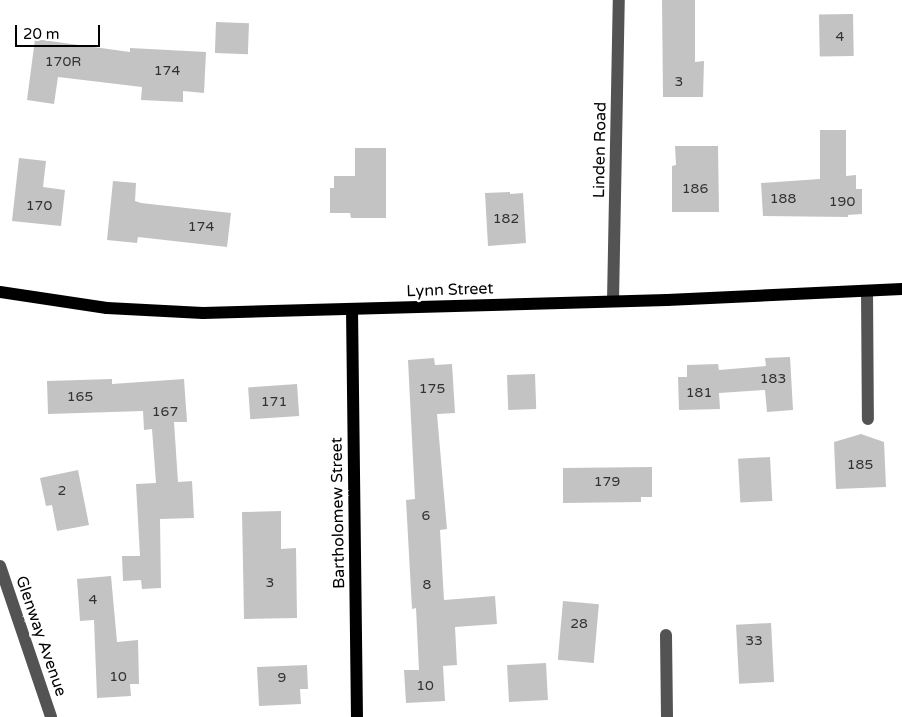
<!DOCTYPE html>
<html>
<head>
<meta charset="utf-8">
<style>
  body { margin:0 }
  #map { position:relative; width:902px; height:717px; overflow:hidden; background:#fff; font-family:"Varela Round",sans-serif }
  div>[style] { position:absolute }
  .building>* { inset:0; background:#c3c3c3; transform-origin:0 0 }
  .minor>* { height:12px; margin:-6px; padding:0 6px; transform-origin:6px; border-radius:6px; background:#535353 }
  .major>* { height:12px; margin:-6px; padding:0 6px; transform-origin:6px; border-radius:6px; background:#000 }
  span { translate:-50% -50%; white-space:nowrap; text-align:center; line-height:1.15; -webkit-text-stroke:5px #fff; paint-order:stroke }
  .number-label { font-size:14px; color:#313131 }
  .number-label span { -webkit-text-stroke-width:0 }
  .street-label { font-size:16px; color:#000 }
  .scale { position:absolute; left:15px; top:25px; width:85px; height:22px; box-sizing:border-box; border:2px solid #000; border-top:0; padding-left:6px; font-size:15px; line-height:18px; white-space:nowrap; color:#000; -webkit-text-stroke:4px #fff; paint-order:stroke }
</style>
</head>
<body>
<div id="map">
  <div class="building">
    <div style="clip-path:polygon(662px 0,695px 0,695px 62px,704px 61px,703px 97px,663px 97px)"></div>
    <div style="left:853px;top:14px;width:42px;height:34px;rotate:89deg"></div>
    <div style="left:216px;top:22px;width:33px;height:31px;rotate:2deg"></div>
    <div style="clip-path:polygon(35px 39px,130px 52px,130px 48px,206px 52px,204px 93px,183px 91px,183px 102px,141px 100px,142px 87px,58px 77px,54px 104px,27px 100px)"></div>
    <div style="clip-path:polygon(820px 130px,846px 130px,846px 176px,856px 175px,856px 189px,862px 189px,862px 214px,848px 215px,848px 217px,763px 216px,761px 183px,820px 179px)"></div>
    <div style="clip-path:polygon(675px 146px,718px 146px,719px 212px,672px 212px,672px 166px,676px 165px)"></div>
    <div style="clip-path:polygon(355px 148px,386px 148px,386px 218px,351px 218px,350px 213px,330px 213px,330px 188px,334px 188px,334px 176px,355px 176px)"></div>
    <div style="clip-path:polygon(19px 158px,46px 161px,43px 187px,65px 190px,61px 226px,12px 221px)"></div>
    <div style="clip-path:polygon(113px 181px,136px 183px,135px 201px,141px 203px,231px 213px,227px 247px,138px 237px,137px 243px,107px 240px)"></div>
    <div style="clip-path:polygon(510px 192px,510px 194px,523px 193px,526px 243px,488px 246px,485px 193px)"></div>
    <div style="clip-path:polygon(790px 357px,793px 410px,767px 412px,765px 390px,719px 393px,720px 409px,679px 410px,678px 377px,687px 377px,687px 365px,718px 364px,719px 370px,766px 366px,765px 358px)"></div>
    <div style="clip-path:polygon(434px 358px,435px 365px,452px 364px,455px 413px,437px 414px,447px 529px,440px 530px,444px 600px,495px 596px,497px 624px,455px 627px,457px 665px,443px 666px,445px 701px,406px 703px,404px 670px,419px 670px,416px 608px,412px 609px,406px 500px,415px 499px,408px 360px)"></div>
    <div style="left:535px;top:374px;width:35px;height:28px;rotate:88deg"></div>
    <div style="clip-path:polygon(112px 379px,112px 384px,184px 379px,187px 422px,174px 422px,178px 482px,192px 481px,194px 518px,160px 519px,161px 588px,142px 589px,141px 580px,123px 581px,122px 556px,140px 556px,136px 484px,156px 483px,152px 429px,144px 430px,143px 411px,48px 414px,47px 381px)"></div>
    <div style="left:297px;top:384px;width:32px;height:49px;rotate:86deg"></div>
    <div style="clip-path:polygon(861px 434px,884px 442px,886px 487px,836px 489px,834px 442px)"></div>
    <div style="left:770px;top:457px;width:44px;height:32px;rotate:87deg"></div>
    <div style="clip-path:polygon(652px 467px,652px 497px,641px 497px,641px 502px,563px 503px,563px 468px)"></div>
    <div style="clip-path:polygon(78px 470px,89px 525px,57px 531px,52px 505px,46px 506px,40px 478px)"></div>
    <div style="clip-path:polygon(281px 511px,281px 549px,296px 548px,297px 618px,244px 619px,242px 512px)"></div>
    <div style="clip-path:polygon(111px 576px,117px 642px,138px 640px,139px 684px,130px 684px,131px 696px,97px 698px,94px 620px,80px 621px,77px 579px)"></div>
    <div style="left:563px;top:601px;width:36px;height:59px;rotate:5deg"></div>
    <div style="left:771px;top:623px;width:59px;height:35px;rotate:87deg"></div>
    <div style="left:546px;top:663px;width:37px;height:39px;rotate:87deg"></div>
    <div style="clip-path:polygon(307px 665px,308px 689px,300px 689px,301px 704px,259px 706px,257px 667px)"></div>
  </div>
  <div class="minor">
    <div style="left:867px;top:291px;width:128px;rotate:89.6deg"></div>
    <div style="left:613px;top:301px;width:301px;rotate:-88.9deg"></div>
    <div style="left:0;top:566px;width:159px;rotate:71.3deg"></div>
    <div style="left:666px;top:635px;width:82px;rotate:89.3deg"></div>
  </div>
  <div class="major">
    <div style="left:0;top:292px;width:108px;rotate:8.5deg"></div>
    <div style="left:107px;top:308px;width:96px;rotate:3deg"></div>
    <div style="left:203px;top:313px;width:464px;rotate:-1.6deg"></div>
    <div style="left:667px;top:300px;width:235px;rotate:-2.7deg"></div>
    <div style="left:352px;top:309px;width:408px;rotate:89.3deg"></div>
  </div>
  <div class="number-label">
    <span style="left:840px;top:37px">4</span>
    <span style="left:63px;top:62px">170R</span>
    <span style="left:167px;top:71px">174</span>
    <span style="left:679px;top:82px">3</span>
    <span style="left:695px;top:189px">186</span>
    <span style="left:783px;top:199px">188</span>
    <span style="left:842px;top:202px">190</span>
    <span style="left:39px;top:206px">170</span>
    <span style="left:506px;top:219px">182</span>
    <span style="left:201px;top:227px">174</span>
    <span style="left:773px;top:379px">183</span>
    <span style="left:432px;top:389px">175</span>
    <span style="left:699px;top:393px">181</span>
    <span style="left:80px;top:397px">165</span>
    <span style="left:274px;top:402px">171</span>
    <span style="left:165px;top:412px">167</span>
    <span style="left:860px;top:465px">185</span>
    <span style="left:607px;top:482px">179</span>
    <span style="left:62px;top:491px">2</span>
    <span style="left:426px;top:516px">6</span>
    <span style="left:270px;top:583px">3</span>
    <span style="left:427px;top:585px">8</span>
    <span style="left:93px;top:600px">4</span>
    <span style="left:579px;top:624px">28</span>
    <span style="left:754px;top:641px">33</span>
    <span style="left:118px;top:677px">10</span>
    <span style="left:282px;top:678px">9</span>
    <span style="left:425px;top:686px">10</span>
  </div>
  <div class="street-label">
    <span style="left:600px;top:150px;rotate:-89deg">Linden Road</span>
    <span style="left:450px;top:290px;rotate:-2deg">Lynn Street</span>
    <span style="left:338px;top:513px;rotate:-91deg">Bartholomew Street</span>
    <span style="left:41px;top:636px;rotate:71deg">Glenway Avenue</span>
  </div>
  <div class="scale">20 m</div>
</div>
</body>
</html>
